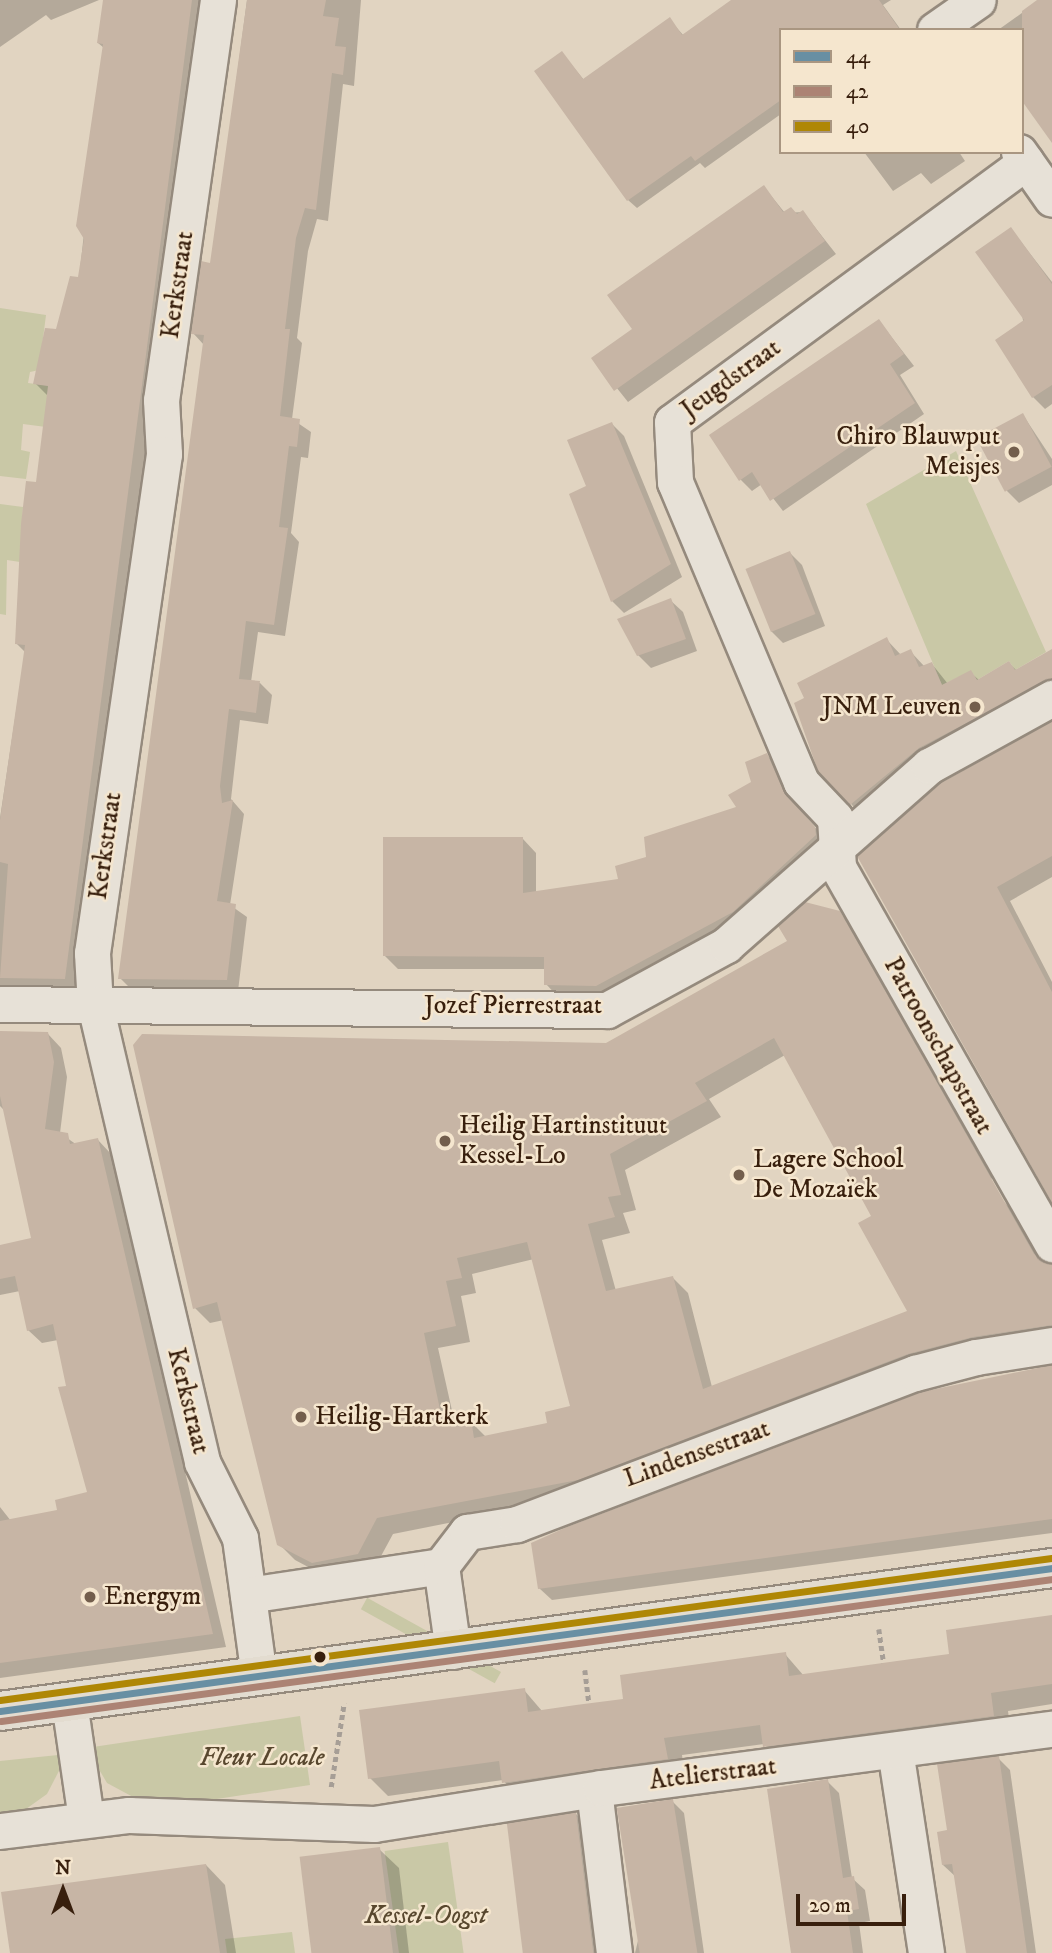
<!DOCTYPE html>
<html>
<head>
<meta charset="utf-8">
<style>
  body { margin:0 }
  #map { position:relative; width:1052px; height:1953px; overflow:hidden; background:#e1d4c1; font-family:"IM FELL DW Pica",serif }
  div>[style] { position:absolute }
  .green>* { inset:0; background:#c9c8a6; transform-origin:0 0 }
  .shadow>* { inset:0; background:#0003 }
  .building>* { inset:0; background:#c7b5a5; transform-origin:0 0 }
  .path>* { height:4.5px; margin-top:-2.25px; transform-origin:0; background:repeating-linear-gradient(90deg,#a69e96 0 5px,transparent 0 8.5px) }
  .roads { filter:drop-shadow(2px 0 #958a7d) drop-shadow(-2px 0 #958a7d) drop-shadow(0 2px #958a7d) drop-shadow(0 -2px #958a7d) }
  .street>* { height:35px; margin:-17.5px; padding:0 17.5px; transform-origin:17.5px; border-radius:17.5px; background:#e7e1d7 }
  .primary>* { height:38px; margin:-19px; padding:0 19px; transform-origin:19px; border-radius:19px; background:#e3dcd0 }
  .bus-1>* { height:7px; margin:-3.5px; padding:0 3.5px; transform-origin:3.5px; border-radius:3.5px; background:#688fa3 }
  .bus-2>* { height:7px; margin:-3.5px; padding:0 3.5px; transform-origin:3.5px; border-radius:3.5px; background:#ac8374 }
  .bus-3>* { height:7px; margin:-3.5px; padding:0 3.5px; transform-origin:3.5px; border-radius:3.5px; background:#af8705 }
  .dots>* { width:19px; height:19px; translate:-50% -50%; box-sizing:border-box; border:4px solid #f5e6ce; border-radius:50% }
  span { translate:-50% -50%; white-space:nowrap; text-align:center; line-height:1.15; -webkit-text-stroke:5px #f5e6ce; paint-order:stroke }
  .street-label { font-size:26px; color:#381f0d }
  .poi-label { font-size:26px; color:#381f0d }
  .right { translate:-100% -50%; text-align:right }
  .left { translate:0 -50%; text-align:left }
  .park-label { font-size:26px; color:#58472e; font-style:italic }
  .legend { position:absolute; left:779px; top:28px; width:245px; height:126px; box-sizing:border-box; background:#f5e6ce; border:2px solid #a99681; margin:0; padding:9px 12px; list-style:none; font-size:21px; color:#381f0d }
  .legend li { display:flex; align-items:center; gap:14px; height:35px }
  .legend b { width:35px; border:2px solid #a99681 }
  .north { position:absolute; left:28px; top:1855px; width:70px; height:70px; -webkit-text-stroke:5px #f5e6ce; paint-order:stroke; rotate:0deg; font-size:19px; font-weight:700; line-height:28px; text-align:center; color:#381f0d }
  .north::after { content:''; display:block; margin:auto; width:24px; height:32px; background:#381f0d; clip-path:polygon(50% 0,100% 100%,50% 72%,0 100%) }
  .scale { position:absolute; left:796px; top:1894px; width:110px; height:32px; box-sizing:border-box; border:4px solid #381f0d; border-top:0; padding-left:9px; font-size:21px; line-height:24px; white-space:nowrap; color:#381f0d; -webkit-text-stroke:5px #f5e6ce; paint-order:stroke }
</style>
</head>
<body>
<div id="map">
  <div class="green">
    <div style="clip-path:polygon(0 308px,46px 315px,39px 370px,30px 372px,28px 383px,66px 388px,46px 427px,23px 424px,21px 450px,30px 452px,26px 479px,0 476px)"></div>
    <div style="clip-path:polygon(956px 451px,1046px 652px,1015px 670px,1009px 661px,977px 680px,971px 671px,942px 685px,866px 504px)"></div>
    <div style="clip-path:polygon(0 504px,23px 507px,20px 562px,7px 560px,6px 615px,0 614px)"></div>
    <div style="left:501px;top:1672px;width:13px;height:153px;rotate:119deg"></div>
    <div style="clip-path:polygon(300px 1716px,310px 1785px,197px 1802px,148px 1805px,107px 1783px,97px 1766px,93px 1747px)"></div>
    <div style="clip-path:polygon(58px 1755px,61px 1767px,47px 1794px,12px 1819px,0 1820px,0 1761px)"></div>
    <div style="left:448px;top:1842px;width:112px;height:64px;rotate:82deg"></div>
    <div style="clip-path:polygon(292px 1932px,295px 1953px,227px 1953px,225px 1939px)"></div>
  </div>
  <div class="shadow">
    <div style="clip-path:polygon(0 0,99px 0,51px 20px,46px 15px,0 47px)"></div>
    <div style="clip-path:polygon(105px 0,204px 0,77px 990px,0 990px,0 818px,25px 652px,16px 643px,48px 396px,35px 383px,79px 279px,104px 48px,98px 43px)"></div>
    <div style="clip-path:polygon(247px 0,361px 0,354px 86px,343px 84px,328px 221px,317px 219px,308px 251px,297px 338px,302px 343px,292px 419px,311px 432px,308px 458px,301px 457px,291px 533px,299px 542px,285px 636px,258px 632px,251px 682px,260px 683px,272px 695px,268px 724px,240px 720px,231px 799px,244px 814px,230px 905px,247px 917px,238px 991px,132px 990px,120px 978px,204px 345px,193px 333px,212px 264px)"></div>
    <div style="clip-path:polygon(734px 0,891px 0,883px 5px,901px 30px,781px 30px,781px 114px,705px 168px,700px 163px,637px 208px,628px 200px,562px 53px,584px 80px,669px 19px,684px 36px)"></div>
    <div style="clip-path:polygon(1040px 0,1052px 2px,1052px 135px,1022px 30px,998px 30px)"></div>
    <div style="clip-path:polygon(864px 152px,959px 152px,965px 161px,931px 184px,921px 173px,893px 191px)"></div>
    <div style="clip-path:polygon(764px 187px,785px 213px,803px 212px,836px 254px,628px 402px,593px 358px,634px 330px)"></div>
    <div style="clip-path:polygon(1011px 229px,1052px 282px,1052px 404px,1045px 409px,1033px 397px)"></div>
    <div style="clip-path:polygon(879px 321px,914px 366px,900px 375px,924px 414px,783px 511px,762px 484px,752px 491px,741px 480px,711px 435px)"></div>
    <div style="clip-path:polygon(1023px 415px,1052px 459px,1052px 485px,1019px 503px,1007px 491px)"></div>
    <div style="clip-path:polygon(612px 424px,624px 436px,682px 577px,624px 613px,612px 601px,588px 487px)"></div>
    <div style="clip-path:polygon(790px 553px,802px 565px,825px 626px,783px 643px,771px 631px)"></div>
    <div style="clip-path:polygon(670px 600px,683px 612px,697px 651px,651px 668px,638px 655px)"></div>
    <div style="clip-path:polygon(887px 640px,901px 655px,910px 651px,925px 667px,932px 664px,948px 684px,971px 673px,979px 680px,1009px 663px,1017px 671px,1052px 651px,1052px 696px,865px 818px,851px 804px)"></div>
    <div style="clip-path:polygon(1052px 723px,1052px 877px,1010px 901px,1052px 982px,1052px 1141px,942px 784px)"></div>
    <div style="clip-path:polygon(767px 755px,780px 769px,796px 806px,828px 842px,747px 925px,611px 999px,559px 998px,546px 984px,546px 969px,398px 969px,384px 955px,523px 839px,536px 853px,536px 893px,620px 880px,648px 858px,739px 808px)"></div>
    <div style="clip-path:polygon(evenodd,805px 904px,839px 913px,855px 929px,996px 1176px,965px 1194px,1003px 1201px,1019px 1217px,1045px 1263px,1052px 1263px,1052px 1344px,594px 1494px,393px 1534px,374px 1569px,329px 1578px,295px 1560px,279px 1544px,224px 1320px,210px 1323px,195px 1308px,607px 1045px,789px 941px,805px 904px,785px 1055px,873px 1216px,910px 1312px,712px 1387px,688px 1293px,672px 1277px,616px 1291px,602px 1240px,630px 1233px,623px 1213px,636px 1210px,625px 1170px,721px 1117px,709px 1099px,785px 1055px,805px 904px,534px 1259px,573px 1408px,549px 1424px,486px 1437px,470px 1421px,455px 1424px,438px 1348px,470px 1342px,461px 1296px,476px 1293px,472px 1274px,534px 1259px)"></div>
    <div style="clip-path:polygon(0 1033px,48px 1034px,61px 1048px,67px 1077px,60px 1133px,77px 1145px,98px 1140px,111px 1154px,226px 1647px,0 1678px,0 1507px,11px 1521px,59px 1511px,89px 1494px,58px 1340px,42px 1343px,28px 1330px,20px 1291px,0 1295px,0 1247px,33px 1239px,5px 1111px,0 1106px)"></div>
    <div style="clip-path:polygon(1052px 1371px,1052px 1533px,552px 1600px,539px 1588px)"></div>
    <div style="clip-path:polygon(1052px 1617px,1052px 1704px,1008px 1711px,1011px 1734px,782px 1764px,764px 1744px,682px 1755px,685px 1777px,521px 1801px,503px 1780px,388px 1796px,370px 1778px,524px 1690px,542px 1711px,625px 1700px,785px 1654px,804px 1676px,951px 1655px)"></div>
    <div style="clip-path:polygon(998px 1758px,1010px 1770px,1036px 1953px,967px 1953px,956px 1877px,943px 1865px,949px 1832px)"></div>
    <div style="clip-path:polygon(827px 1781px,839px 1793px,852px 1878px,865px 1890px,870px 1921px,859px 1923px,863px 1953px,793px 1953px)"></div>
    <div style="clip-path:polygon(672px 1801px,684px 1813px,704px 1953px,635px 1953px)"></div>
    <div style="clip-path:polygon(576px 1814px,588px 1826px,603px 1953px,527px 1953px)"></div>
    <div style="clip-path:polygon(379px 1849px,399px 1868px,409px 1953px,313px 1953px)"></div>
    <div style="clip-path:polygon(206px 1865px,225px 1885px,236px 1953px,11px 1953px)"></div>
  </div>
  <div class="building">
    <div style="clip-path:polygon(103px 0,192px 0,65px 979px,0 978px,8px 864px,0 862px,0 820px,25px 645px,15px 644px,21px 524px,26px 481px,36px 482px,48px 386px,33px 384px,45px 328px,56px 329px,70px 276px,78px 277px,84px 239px,76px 226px,103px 44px,97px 43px)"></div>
    <div style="clip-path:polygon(247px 0,326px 0,323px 16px,339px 18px,335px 46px,346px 47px,343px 75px,332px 73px,316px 210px,305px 208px,296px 238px,285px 329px,290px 329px,280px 416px,300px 419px,297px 447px,289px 446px,279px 527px,288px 528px,274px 625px,246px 621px,239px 679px,260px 681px,256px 713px,229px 709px,220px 786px,222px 803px,233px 800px,217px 901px,236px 904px,227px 980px,118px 979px,204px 335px,191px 334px,201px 261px,210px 263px)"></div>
    <div style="clip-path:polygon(731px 0,879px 0,900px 30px,781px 30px,781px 100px,695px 161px,691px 156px,627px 201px,534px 71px,562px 51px,583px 79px,670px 17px,682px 35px)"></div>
    <div style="clip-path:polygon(1037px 0,1052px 0,1052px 143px,1022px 101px,1022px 11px)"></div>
    <div style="clip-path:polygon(764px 185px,783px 212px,791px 207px,797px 214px,803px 210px,825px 241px,614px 391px,591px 358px,632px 329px,607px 295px)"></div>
    <div style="clip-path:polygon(1011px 227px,1052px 284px,1052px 385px,1032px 398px,995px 340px,1024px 320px,975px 252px)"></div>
    <div style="clip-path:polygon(879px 319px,904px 354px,890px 364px,915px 403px,770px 501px,752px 472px,739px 481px,709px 435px)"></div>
    <div style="left:1023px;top:413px;width:61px;height:53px;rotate:62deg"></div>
    <div style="clip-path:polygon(612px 422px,671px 564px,611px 602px,569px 494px,586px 486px,567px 440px)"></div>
    <div style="left:790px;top:551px;width:68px;height:48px;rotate:68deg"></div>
    <div style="clip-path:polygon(671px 598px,686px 639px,637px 656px,617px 619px)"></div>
    <div style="clip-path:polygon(887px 637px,895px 656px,911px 649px,919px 667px,932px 662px,942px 685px,971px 670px,977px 680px,1009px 661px,1015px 670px,1052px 649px,1052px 678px,919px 748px,850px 805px,818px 771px,794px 703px,804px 698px,797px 683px)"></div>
    <div style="clip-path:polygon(1052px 721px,1052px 856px,997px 887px,1052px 992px,1052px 1203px,857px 856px,941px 783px)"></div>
    <div style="clip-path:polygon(767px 753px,783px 790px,815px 827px,816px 835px,733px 912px,596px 986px,544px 985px,544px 957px,383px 956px,383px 837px,523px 837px,523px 893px,618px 879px,615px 866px,646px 857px,644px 837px,736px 807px,728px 795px,751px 782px,745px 762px)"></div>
    <div style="clip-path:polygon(evenodd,805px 902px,840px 911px,1034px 1254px,1052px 1264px,1052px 1325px,973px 1337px,908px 1354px,578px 1480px,377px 1518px,358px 1554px,312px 1563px,277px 1545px,217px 1302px,193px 1309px,133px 1045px,142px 1034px,606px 1043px,787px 941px,778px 926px,805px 902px,774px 1038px,871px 1216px,858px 1223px,907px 1311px,703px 1389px,673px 1276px,606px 1291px,588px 1224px,615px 1217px,608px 1197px,621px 1195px,610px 1154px,707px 1101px,695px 1083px,774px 1038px,805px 902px,527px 1242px,570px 1406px,545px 1412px,547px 1423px,474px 1438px,471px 1419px,443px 1424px,424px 1333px,456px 1326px,446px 1281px,462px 1278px,457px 1258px,527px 1242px)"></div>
    <div style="clip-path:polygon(0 1031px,48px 1032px,54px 1062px,45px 1129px,68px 1133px,70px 1144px,98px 1138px,213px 1634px,0 1663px,0 1521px,57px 1510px,55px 1500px,87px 1492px,58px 1387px,66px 1386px,53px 1324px,27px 1331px,15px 1276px,0 1279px,0 1245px,31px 1238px,0 1096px)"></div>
    <div style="clip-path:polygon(1052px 1365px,1052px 1519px,538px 1589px,531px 1543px,567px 1527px,921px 1392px)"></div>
    <div style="clip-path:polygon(1052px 1615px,1052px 1684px,991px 1693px,994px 1716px,763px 1747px,760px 1725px,664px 1738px,668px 1759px,502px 1783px,499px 1761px,368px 1779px,359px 1710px,525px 1688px,528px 1712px,576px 1705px,623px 1699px,620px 1675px,786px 1652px,789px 1676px,897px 1661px,949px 1654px,946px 1630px)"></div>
    <div style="clip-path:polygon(999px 1756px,1027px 1953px,966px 1953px,952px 1864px,942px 1865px,937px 1832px,947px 1830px,937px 1764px)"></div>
    <div style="clip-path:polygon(828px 1779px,843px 1878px,854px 1876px,859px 1909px,847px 1911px,853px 1953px,791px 1953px,767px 1789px)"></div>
    <div style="left:673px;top:1799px;width:156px;height:57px;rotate:81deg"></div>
    <div style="left:576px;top:1812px;width:142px;height:70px;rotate:83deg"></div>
    <div style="left:380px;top:1847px;width:107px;height:81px;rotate:83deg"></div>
    <div style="clip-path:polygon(206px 1864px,220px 1953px,10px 1953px,1px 1892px)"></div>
  </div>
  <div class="path">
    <div style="left:879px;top:1629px;width:34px;rotate:82deg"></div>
    <div style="left:585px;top:1670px;width:33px;rotate:83deg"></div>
    <div style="left:331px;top:1787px;width:85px;rotate:-81.2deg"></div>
  </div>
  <div class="roads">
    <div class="street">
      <div style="left:218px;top:0;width:404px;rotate:98.1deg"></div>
      <div style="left:161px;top:400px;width:54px;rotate:86.8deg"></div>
      <div style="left:164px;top:454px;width:504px;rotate:98.21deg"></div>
      <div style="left:92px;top:953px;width:52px;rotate:86.7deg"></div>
      <div style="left:95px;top:1005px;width:469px;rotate:76.8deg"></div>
      <div style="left:202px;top:1462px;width:85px;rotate:63.4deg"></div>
      <div style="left:240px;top:1538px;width:139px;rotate:82.2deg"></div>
      <div style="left:935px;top:30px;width:52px;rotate:-34.9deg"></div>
      <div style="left:1019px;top:152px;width:57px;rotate:54.9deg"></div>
      <div style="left:1026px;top:162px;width:439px;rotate:143.7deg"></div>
      <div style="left:672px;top:422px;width:60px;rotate:87.1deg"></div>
      <div style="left:675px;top:482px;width:325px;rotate:67.2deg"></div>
      <div style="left:801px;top:782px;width:50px;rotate:46.6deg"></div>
      <div style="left:835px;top:818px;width:49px;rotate:86.5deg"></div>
      <div style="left:838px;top:867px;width:434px;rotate:60.4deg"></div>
      <div style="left:0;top:1004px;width:607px;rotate:0.57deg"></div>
      <div style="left:607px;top:1010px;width:136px;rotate:-28.6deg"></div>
      <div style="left:726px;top:945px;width:271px;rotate:-41.4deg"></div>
      <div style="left:929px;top:766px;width:141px;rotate:-28.9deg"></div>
      <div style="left:248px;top:1595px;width:195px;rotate:-8.5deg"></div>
      <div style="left:453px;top:1651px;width:86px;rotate:-98deg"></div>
      <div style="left:441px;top:1566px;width:43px;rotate:-52.6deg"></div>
      <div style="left:467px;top:1532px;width:51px;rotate:-9.1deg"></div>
      <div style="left:517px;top:1524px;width:426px;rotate:-20.8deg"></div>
      <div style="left:915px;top:1373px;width:63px;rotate:-14.7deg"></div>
      <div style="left:976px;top:1357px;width:77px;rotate:-9deg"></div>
      <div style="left:69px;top:1702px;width:118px;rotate:81.7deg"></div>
      <div style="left:895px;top:1750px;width:205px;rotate:81.3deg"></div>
      <div style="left:594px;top:1790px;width:164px;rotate:83deg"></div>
      <div style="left:0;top:1831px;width:130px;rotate:-7.1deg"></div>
      <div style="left:129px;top:1815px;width:245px;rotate:2.1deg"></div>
      <div style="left:374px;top:1824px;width:230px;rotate:-9deg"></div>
      <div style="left:601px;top:1788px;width:455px;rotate:-7.5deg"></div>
    </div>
    <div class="primary">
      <div style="left:0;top:1711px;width:1062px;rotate:-7.74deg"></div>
    </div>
  </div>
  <div class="bus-1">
    <div style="left:0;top:1711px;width:1062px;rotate:-7.74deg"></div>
  </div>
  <div class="bus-2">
    <div style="left:1px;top:1721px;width:1061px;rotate:-7.69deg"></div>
  </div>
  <div class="bus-3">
    <div style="left:0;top:1700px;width:1061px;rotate:-7.69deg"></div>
  </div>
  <div class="dots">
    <div style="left:1014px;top:452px;background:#735e4c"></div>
    <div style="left:975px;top:707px;background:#735e4c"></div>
    <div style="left:445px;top:1141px;background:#735e4c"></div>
    <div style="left:739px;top:1175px;background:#735e4c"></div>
    <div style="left:301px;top:1417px;background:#735e4c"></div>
    <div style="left:90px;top:1597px;background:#735e4c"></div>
    <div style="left:320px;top:1657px;background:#381f0d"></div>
  </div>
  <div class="street-label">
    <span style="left:178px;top:285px;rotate:-82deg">Kerkstraat</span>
    <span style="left:731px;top:379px;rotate:-36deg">Jeugdstraat</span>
    <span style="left:106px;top:846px;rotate:-82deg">Kerkstraat</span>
    <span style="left:513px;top:1006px">Jozef Pierrestraat</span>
    <span style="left:938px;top:1046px;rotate:61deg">Patroonschapstraat</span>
    <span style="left:188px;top:1401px;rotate:76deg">Kerkstraat</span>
    <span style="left:697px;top:1454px;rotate:-20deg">Lindensestraat</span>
    <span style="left:713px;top:1774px;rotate:-7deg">Atelierstraat</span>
  </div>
  <div class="poi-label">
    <span class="right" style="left:1000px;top:452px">Chiro Blauwput<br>Meisjes</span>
    <span class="right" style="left:961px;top:707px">JNM Leuven</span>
    <span class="left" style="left:459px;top:1141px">Heilig Hartinstituut<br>Kessel-Lo</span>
    <span class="left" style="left:753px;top:1175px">Lagere School<br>De Mozaïek</span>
    <span class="left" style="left:315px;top:1417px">Heilig-Hartkerk</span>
    <span class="left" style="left:104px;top:1597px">Energym</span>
  </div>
  <div class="park-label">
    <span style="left:262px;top:1758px">Fleur Locale</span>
    <span style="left:426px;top:1916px">Kessel-Oogst</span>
  </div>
  <ul class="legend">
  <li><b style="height:9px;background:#688fa3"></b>44</li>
  <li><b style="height:9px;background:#ac8374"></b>42</li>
  <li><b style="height:9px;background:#af8705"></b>40</li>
  </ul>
  <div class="north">N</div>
  <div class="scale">20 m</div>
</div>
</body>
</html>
